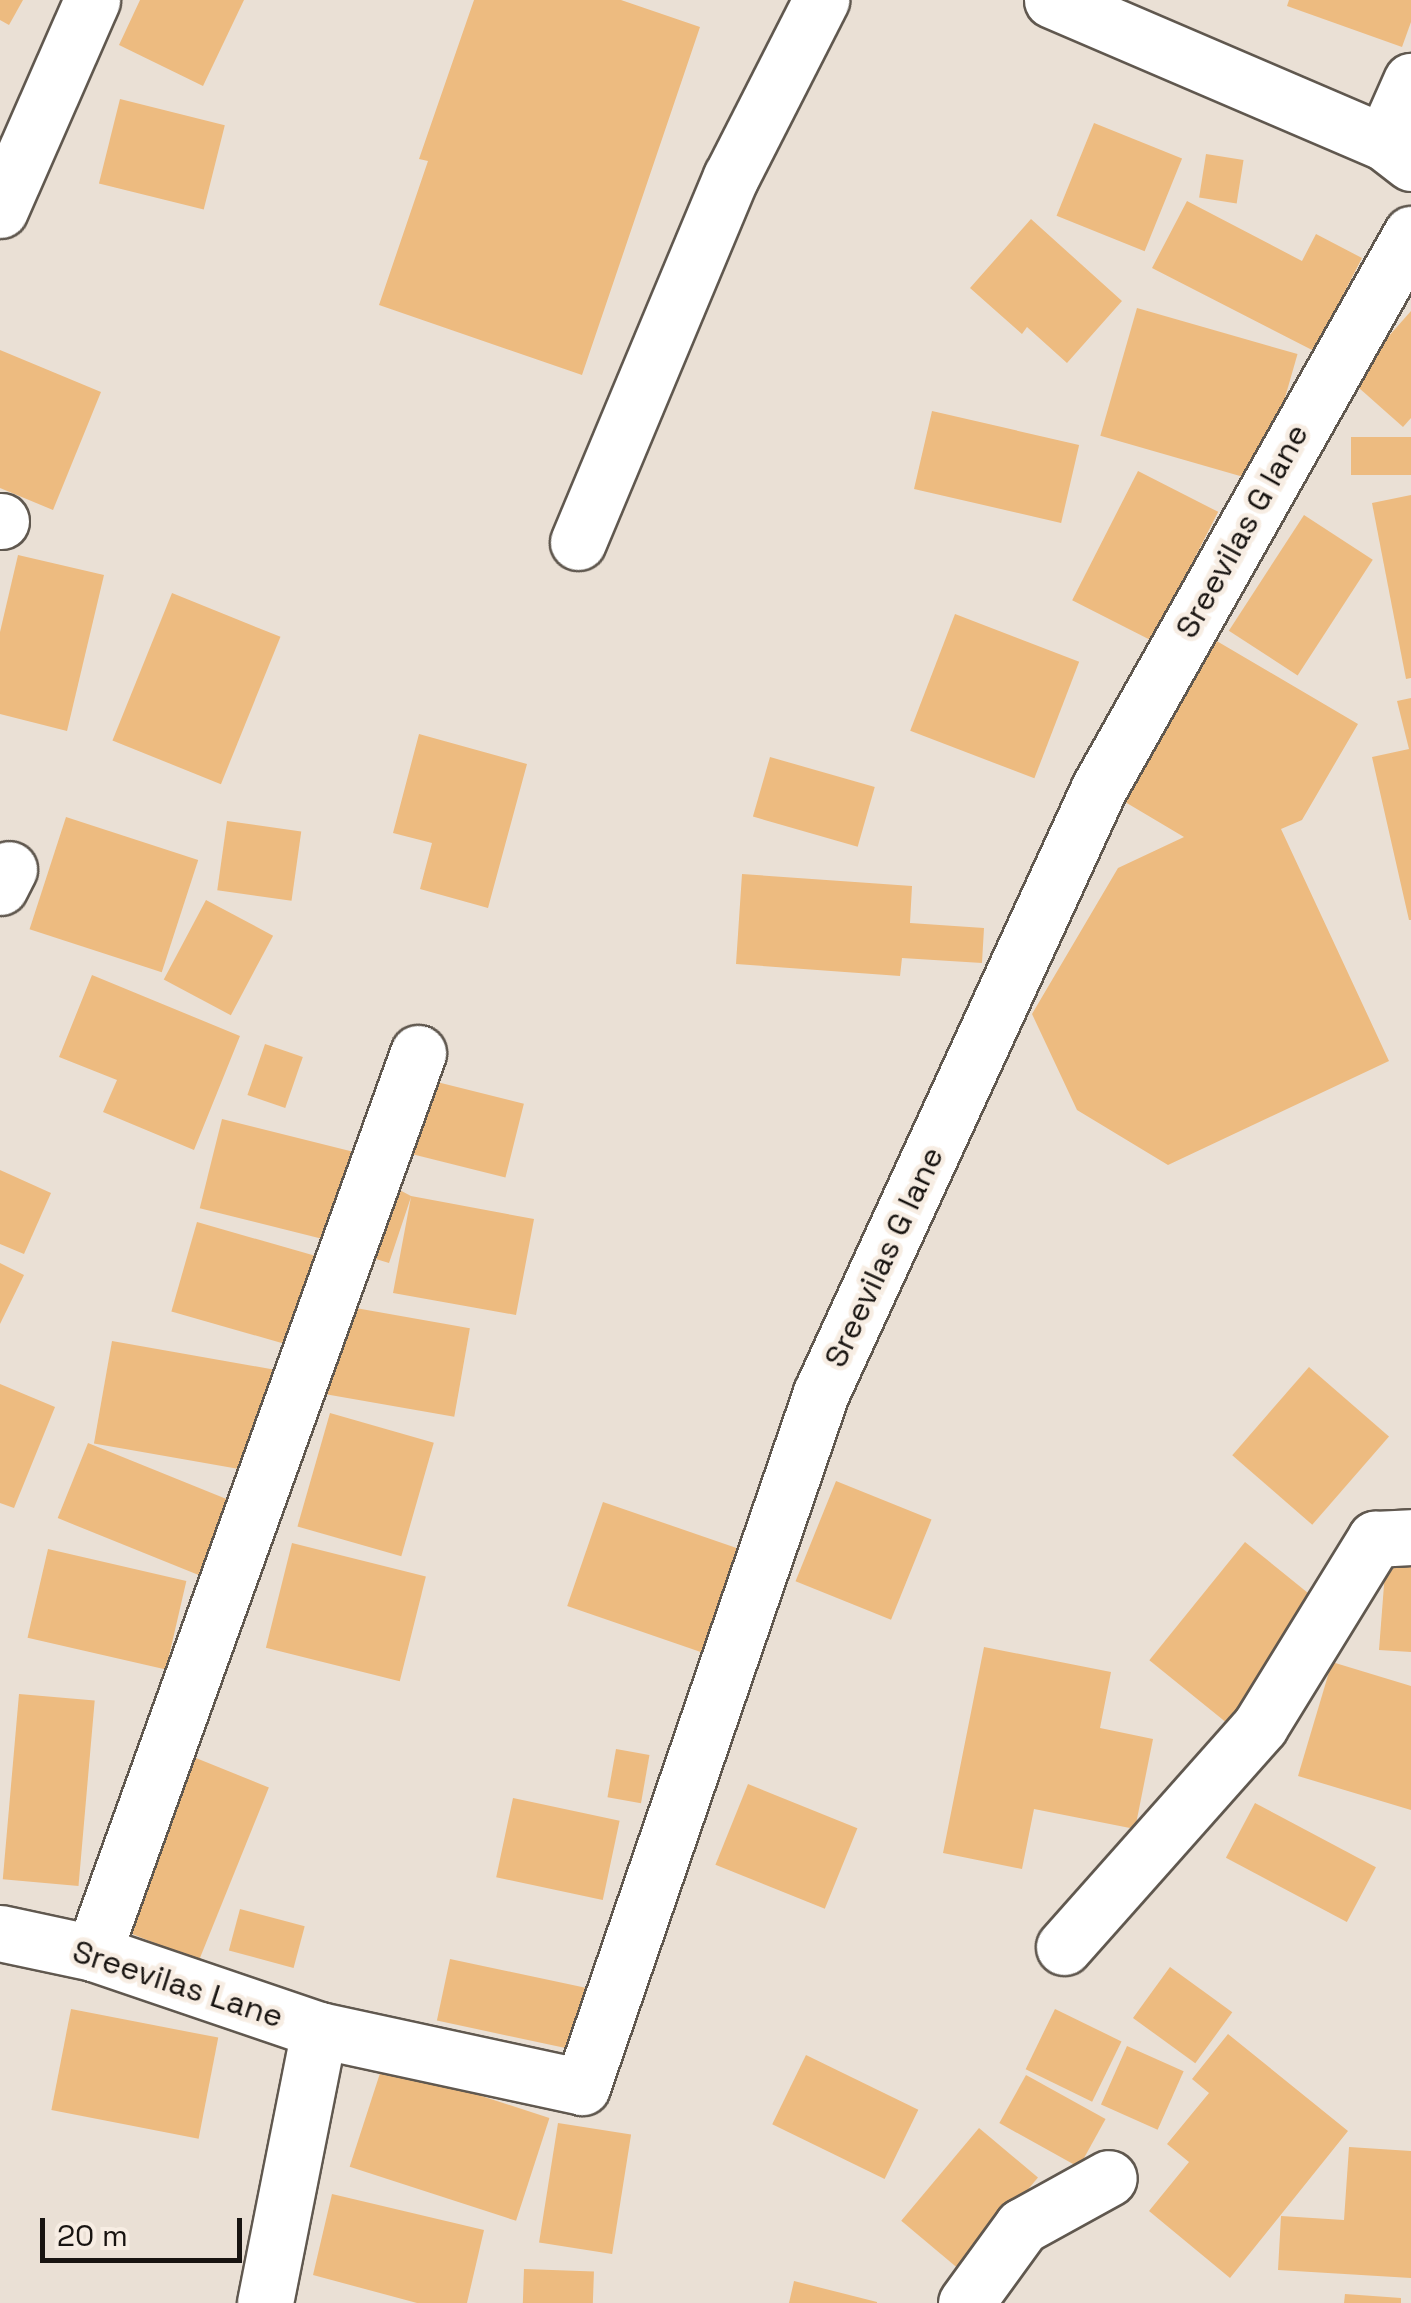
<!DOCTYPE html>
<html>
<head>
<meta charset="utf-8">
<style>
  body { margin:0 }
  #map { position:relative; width:1411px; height:2303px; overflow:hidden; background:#eae0d5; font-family:"Space Grotesk",sans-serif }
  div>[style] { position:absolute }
  .building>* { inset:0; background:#edbb80; transform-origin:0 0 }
  .roads { filter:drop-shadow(2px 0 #60584f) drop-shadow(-2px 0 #60584f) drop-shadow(0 2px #60584f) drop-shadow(0 -2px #60584f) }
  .street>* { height:55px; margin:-27.5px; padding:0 27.5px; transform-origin:27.5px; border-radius:27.5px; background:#fff }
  span { translate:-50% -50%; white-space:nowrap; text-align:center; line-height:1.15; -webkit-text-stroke:9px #f7ede3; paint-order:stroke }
  .street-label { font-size:32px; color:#181411 }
  .scale { position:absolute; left:40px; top:2218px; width:202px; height:45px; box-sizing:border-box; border:5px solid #181411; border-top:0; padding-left:12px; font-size:30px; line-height:35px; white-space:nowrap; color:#181411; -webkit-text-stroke:8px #f7ede3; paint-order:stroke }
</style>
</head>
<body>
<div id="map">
  <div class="building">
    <div style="clip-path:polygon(0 0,23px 0,9px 25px,0 20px)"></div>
    <div style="clip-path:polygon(140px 0,244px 0,203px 86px,119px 45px)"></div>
    <div style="clip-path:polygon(474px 0,621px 0,700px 27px,582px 375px,379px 305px,428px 161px,419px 159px)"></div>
    <div style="clip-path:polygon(1289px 0,1411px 0,1411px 22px,1402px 47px,1287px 6px)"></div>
    <div style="left:120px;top:99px;width:108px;height:87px;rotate:14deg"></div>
    <div style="left:1094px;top:123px;width:95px;height:100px;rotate:22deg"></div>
    <div style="left:1206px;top:154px;width:38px;height:44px;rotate:9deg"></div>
    <div style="clip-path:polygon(1187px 201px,1302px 261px,1316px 234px,1362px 258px,1314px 351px,1152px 268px)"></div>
    <div style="clip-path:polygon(1031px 219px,1122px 301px,1067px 363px,1027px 327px,1022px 334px,970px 288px)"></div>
    <div style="left:1137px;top:308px;width:167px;height:133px;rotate:16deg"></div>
    <div style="clip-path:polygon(1411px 311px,1411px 418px,1403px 427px,1350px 380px)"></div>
    <div style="clip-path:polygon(0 350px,101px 392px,53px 510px,0 488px)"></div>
    <div style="left:932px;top:411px;width:151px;height:80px;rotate:13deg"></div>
    <div style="left:1411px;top:437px;width:38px;height:60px;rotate:90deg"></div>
    <div style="left:1138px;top:471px;width:90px;height:145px;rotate:27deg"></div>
    <div style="clip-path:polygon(1411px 495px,1411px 678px,1406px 679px,1372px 503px)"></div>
    <div style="left:1304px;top:515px;width:82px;height:138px;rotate:33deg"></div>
    <div style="clip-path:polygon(18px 555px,104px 575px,67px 731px,0 714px,0 632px)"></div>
    <div style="left:172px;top:593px;width:117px;height:159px;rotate:22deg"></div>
    <div style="left:955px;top:614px;width:133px;height:125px;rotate:21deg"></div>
    <div style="clip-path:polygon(1215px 640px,1358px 724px,1302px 820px,1281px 829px,1389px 1061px,1168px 1165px,1077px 1110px,1032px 1014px,1118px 868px,1184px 837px,1120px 799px)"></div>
    <div style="clip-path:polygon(1411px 698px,1411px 920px,1409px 920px,1372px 757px,1409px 749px,1397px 701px)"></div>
    <div style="clip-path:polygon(419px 734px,527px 764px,488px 908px,420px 889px,432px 843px,393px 833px)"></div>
    <div style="left:770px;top:757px;width:109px;height:62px;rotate:16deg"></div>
    <div style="left:66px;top:817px;width:139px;height:118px;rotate:18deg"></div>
    <div style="left:227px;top:821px;width:75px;height:70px;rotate:8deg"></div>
    <div style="clip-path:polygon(742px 874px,912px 886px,910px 923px,984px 928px,982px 963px,902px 958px,900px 976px,736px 964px)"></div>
    <div style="left:206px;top:900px;width:76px;height:90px;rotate:28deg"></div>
    <div style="clip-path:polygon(92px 975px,240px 1036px,194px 1150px,103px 1112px,117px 1080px,59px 1057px)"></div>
    <div style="left:265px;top:1044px;width:40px;height:54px;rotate:19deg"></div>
    <div style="left:421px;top:1078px;width:106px;height:76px;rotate:14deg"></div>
    <div style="left:222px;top:1119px;width:135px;height:92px;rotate:14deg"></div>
    <div style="clip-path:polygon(0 1170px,51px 1193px,24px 1254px,0 1244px)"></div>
    <div style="clip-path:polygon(390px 1185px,411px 1196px,534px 1219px,516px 1315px,393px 1293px,411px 1197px,389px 1263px,366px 1256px)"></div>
    <div style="left:197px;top:1222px;width:130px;height:93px;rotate:16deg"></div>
    <div style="clip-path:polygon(0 1263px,24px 1275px,0 1324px)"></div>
    <div style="left:333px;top:1304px;width:139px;height:90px;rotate:10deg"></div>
    <div style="left:112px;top:1341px;width:175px;height:104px;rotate:10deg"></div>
    <div style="left:1309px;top:1367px;width:106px;height:117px;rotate:41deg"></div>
    <div style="clip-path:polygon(0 1384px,55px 1407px,14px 1508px,0 1503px)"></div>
    <div style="left:330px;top:1413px;width:108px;height:118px;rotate:16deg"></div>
    <div style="left:88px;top:1443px;width:152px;height:81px;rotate:22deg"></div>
    <div style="left:836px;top:1481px;width:103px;height:108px;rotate:22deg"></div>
    <div style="left:603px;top:1502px;width:142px;height:110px;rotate:19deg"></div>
    <div style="left:1245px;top:1542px;width:99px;height:152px;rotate:39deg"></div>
    <div style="left:292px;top:1543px;width:138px;height:108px;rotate:14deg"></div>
    <div style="left:48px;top:1549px;width:142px;height:91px;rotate:13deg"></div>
    <div style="clip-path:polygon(1386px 1559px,1411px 1560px,1411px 1652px,1379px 1650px)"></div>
    <div style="clip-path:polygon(984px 1647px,1111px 1672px,1100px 1728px,1153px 1739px,1135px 1829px,1034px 1809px,1022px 1869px,943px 1853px)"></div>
    <div style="clip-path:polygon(1332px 1662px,1411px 1686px,1411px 1810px,1298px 1776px)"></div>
    <div style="left:19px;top:1694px;width:76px;height:186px;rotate:5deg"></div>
    <div style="left:616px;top:1749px;width:34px;height:49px;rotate:10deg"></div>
    <div style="left:191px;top:1756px;width:84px;height:187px;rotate:22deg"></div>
    <div style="left:748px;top:1784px;width:118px;height:87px;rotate:22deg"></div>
    <div style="left:513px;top:1798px;width:109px;height:81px;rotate:12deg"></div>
    <div style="left:1255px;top:1803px;width:137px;height:62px;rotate:28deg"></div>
    <div style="left:240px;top:1909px;width:67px;height:43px;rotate:15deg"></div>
    <div style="left:450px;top:1959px;width:147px;height:63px;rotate:12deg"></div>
    <div style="left:1170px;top:1967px;width:77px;height:63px;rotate:36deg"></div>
    <div style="left:71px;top:2009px;width:150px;height:103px;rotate:11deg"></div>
    <div style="left:1055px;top:2009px;width:74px;height:67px;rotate:26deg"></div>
    <div style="clip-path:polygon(1228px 2034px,1348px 2131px,1230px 2278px,1149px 2211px,1189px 2162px,1167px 2144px,1209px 2093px,1192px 2079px)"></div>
    <div style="left:1127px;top:2046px;width:62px;height:64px;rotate:24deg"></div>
    <div style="left:806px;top:2055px;width:125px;height:77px;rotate:26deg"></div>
    <div style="left:383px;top:2064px;width:175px;height:108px;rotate:18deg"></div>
    <div style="left:1026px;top:2075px;width:91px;height:55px;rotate:29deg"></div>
    <div style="left:558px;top:2123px;width:74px;height:121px;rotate:9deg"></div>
    <div style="left:979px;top:2128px;width:77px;height:121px;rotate:40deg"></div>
    <div style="clip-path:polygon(1349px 2147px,1411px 2151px,1411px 2278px,1278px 2270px,1281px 2216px,1344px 2220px)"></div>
    <div style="clip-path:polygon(332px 2194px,484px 2230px,467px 2303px,417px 2303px,313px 2275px)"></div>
    <div style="left:524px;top:2269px;width:70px;height:34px;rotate:2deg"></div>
    <div style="clip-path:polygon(794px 2281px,877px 2302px,877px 2303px,789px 2303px)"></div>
    <div style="clip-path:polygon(1345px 2294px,1401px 2298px,1401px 2303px,1344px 2303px)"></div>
  </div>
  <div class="roads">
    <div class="street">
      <div style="left:1052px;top:0;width:361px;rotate:23.2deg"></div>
      <div style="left:1384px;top:142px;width:34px;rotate:38deg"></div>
      <div style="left:1384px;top:142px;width:67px;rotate:-66.1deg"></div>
      <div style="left:0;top:210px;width:229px;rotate:-66.3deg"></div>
      <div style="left:0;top:521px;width:1px"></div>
      <div style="left:578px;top:542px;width:396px;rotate:-67.3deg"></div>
      <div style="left:731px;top:177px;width:199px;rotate:-63deg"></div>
      <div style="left:0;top:887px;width:20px;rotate:-63deg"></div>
      <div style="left:0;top:1933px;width:95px;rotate:12.1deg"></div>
      <div style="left:93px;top:1953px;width:239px;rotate:18.8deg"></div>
      <div style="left:319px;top:2030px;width:278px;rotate:101.2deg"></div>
      <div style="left:1064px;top:1947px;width:295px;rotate:-48.4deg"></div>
      <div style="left:1260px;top:1726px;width:220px;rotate:-58.4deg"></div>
      <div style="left:1375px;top:1539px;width:36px;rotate:-3deg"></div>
      <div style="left:93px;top:1953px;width:957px;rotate:-70.14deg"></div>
      <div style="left:319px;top:2030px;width:269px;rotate:12.2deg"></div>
      <div style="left:582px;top:2087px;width:734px;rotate:-71deg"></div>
      <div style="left:821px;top:1393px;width:666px;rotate:-65.32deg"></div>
      <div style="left:1099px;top:788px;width:636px;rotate:-60.61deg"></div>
      <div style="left:966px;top:2303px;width:95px;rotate:-54deg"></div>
      <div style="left:1022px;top:2226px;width:99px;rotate:-28.9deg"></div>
    </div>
  </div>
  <div class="street-label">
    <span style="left:1242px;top:531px;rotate:-61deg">Sreevilas G lane</span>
    <span style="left:884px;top:1257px;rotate:-65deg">Sreevilas G lane</span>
    <span style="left:178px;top:1984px;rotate:18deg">Sreevilas Lane</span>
  </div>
  <div class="scale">20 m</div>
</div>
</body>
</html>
